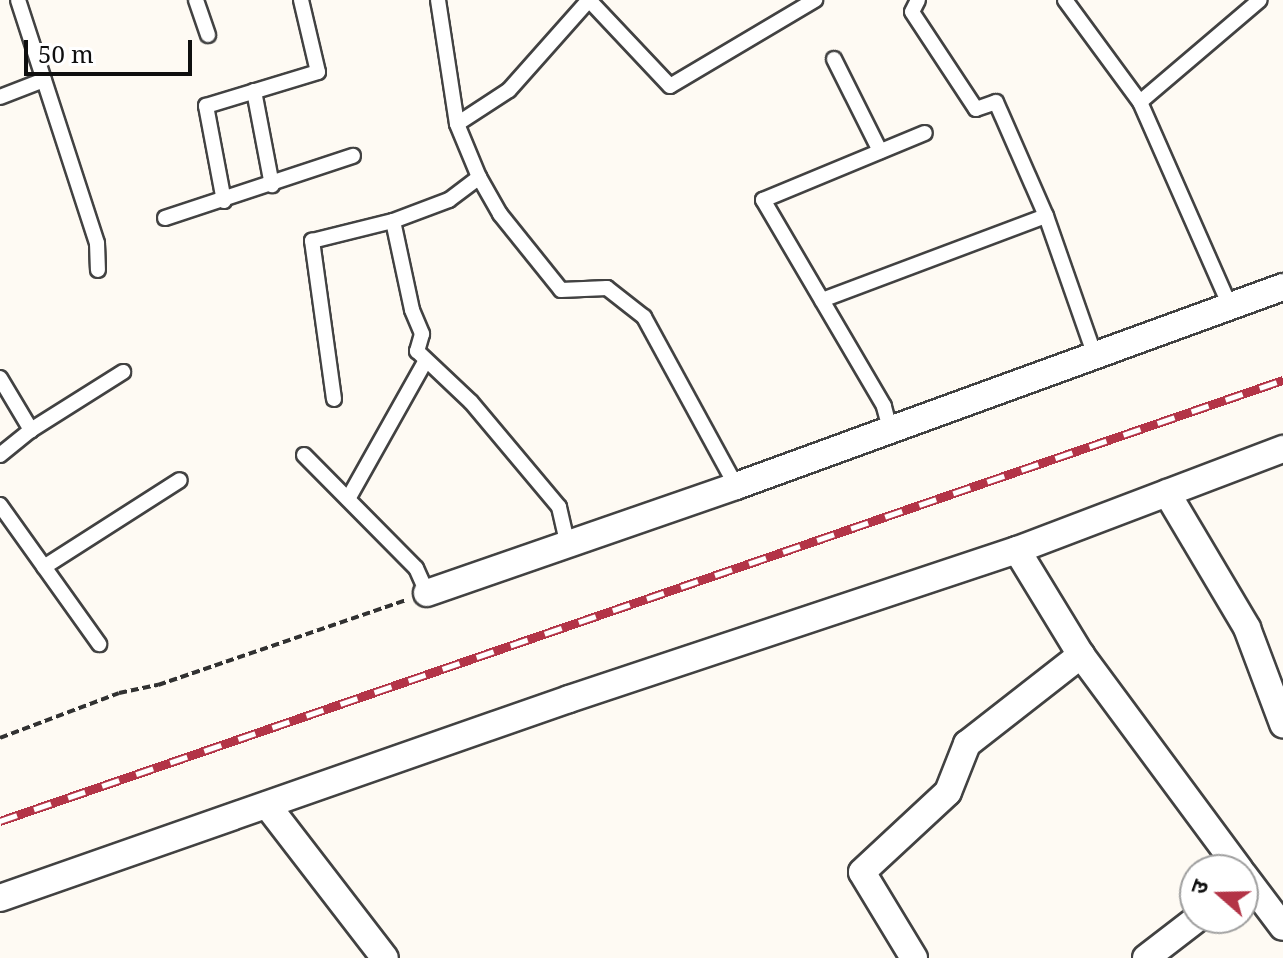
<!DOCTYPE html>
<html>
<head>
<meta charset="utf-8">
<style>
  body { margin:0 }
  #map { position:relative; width:1283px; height:958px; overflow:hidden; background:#fefaf3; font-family:"Noto Serif","Noto Sans Devanagari",serif }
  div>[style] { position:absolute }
  .path>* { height:4px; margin-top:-2px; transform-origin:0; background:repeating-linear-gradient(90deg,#313131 0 8px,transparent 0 12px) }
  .roads { filter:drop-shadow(2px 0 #424242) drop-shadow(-2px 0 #424242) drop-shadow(0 2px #424242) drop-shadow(0 -2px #424242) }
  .lane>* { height:14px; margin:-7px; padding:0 7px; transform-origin:7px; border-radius:7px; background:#fff }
  .street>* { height:26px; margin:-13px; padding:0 13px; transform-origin:13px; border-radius:13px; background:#fff }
  .rail>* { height:9px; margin-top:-4.5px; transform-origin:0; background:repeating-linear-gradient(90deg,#fff 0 18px,#b33447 0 36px); box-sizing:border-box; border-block:2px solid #b33447 }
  span { translate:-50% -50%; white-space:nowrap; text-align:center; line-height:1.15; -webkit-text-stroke:8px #fff; paint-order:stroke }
  .north { position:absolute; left:1179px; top:854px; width:80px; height:80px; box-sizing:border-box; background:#fff; border:2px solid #9f9f9f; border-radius:50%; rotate:290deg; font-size:22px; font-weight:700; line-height:32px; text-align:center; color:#0f0f0f }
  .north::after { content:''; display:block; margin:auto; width:28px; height:36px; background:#b33447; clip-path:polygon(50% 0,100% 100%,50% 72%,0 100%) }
  .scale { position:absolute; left:24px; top:40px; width:168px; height:36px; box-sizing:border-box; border:4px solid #0f0f0f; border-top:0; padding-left:10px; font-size:24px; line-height:28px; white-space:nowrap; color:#0f0f0f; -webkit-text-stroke:6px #fff; paint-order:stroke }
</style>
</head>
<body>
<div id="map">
  <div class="path">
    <div style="left:0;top:738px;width:127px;rotate:-20.7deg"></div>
    <div style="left:119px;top:693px;width:40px;rotate:-12deg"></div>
    <div style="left:158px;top:685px;width:262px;rotate:-18.9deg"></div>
  </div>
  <div class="roads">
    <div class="lane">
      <div style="left:18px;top:0;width:256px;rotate:72deg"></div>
      <div style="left:97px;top:243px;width:27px;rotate:88deg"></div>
      <div style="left:196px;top:0;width:37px;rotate:71deg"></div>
      <div style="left:438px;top:0;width:125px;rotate:81.3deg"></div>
      <div style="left:457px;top:124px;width:57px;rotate:67.5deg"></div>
      <div style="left:479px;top:177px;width:43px;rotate:60.4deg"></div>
      <div style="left:500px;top:214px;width:97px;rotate:51.2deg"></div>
      <div style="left:561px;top:290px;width:46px;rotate:-2.5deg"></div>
      <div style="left:607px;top:288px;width:47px;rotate:38.1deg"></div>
      <div style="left:644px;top:317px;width:192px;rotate:61.4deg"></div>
      <div style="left:589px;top:0;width:118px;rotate:46.7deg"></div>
      <div style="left:670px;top:86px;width:169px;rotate:-30.7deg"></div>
      <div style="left:918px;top:0;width:13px;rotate:117deg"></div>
      <div style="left:912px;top:12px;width:116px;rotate:56.6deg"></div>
      <div style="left:976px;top:109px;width:21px;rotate:-19deg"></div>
      <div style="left:996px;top:102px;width:124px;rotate:66.3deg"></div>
      <div style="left:1046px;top:216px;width:145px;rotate:70.7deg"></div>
      <div style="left:1065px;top:0;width:127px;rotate:53.7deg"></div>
      <div style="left:1140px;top:102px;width:221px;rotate:66.2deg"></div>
      <div style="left:834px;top:59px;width:103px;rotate:63.4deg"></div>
      <div style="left:254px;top:91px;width:96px;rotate:79.2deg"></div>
      <div style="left:0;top:97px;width:47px;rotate:-21.1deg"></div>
      <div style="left:1140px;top:102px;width:157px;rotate:-40.4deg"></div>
      <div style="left:457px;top:124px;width:62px;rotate:-33.2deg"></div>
      <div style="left:509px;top:90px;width:120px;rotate:-48.4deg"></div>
      <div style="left:224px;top:201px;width:97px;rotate:-100.7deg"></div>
      <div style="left:206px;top:106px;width:117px;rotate:-16.9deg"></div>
      <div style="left:318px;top:72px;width:74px;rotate:-103.3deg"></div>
      <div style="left:165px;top:218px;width:198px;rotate:-18.3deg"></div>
      <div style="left:393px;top:221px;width:91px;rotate:77.9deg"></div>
      <div style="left:412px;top:310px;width:26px;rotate:67deg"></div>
      <div style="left:422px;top:334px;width:18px;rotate:106deg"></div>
      <div style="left:417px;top:351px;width:74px;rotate:43.4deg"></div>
      <div style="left:471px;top:402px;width:137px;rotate:50deg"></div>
      <div style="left:559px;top:507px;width:39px;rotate:77deg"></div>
      <div style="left:822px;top:300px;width:239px;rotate:-20.6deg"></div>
      <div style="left:0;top:378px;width:61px;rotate:59.2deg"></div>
      <div style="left:334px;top:399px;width:160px;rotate:-97.9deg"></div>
      <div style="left:312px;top:241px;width:83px;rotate:-13.9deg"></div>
      <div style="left:393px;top:221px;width:60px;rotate:-20.6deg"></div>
      <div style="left:449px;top:200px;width:38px;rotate:-37deg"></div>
      <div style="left:890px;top:429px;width:24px;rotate:-105deg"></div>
      <div style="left:884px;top:406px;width:239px;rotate:-120.4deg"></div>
      <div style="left:763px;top:200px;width:175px;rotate:-22.5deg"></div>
      <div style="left:0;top:455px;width:40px;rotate:-39deg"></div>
      <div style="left:31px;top:430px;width:109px;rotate:-32.2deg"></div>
      <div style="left:304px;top:455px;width:159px;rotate:45.3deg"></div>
      <div style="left:416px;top:568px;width:27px;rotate:66deg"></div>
      <div style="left:348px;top:499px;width:159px;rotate:-60.7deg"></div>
      <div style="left:0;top:505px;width:171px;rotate:54.5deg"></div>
      <div style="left:44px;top:567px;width:161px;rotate:-32.6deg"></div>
    </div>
    <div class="street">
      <div style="left:1167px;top:493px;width:157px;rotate:59.3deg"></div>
      <div style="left:1247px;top:628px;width:103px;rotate:69.4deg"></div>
      <div style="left:427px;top:593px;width:327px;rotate:-19.1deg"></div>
      <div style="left:736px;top:486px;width:582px;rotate:-19.99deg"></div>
      <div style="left:1081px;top:655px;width:267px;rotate:53.5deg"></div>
      <div style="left:267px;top:805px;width:193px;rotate:52.4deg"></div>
      <div style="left:1243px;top:874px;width:66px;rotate:53deg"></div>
      <div style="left:0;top:898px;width:603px;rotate:-19.28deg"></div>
      <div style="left:569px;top:699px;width:472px;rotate:-18.4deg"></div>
      <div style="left:1017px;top:550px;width:285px;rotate:-20.8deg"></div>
      <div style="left:914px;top:958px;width:100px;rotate:-121.2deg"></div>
      <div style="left:862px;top:872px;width:117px;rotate:-42.9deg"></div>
      <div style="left:948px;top:792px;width:52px;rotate:-68.4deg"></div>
      <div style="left:967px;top:744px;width:145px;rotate:-38deg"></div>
      <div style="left:1081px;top:655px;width:123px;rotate:-121.4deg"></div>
      <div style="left:1146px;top:958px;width:66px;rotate:-37.6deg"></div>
    </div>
  </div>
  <div class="rail">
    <div style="left:0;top:821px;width:1357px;rotate:-18.97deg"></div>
  </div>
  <div class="north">उ</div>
  <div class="scale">50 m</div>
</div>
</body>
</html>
